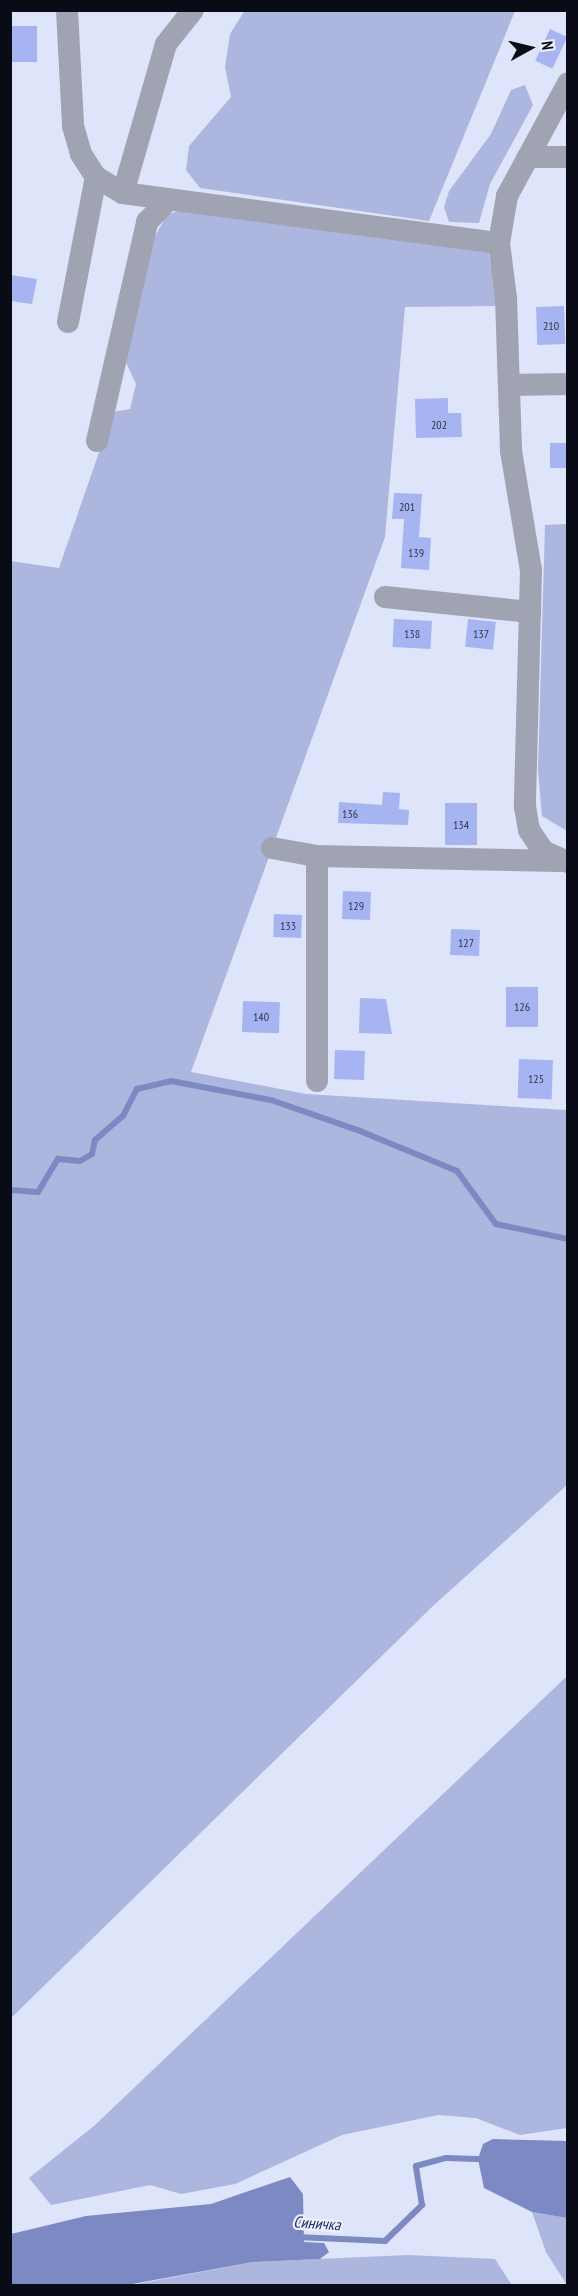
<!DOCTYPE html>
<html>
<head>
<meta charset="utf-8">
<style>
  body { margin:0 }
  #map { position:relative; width:578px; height:2296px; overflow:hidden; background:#dee4f9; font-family:"PT Sans Narrow",sans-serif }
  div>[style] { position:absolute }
  .green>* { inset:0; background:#acb6de }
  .water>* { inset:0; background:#7d89c3 }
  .stream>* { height:6px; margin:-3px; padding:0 3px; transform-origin:3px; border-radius:3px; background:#7d89c3 }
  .building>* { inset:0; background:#a6b4f1; transform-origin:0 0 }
  .minor>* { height:22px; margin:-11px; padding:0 11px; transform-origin:11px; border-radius:11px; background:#9fa3b2 }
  span { translate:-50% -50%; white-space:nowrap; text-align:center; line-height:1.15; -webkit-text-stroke:4.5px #eff1f9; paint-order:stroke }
  .number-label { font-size:12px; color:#30354d }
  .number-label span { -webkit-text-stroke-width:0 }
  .water-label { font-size:16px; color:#252b71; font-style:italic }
  .frame { position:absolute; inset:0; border:12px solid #090b16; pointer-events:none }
  .north { position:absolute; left:500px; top:18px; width:60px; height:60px; -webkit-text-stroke:4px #eff1f9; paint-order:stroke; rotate:82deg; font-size:16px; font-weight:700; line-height:24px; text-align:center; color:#090b16 }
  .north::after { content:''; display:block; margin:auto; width:21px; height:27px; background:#090b16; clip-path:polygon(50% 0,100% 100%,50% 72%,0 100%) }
</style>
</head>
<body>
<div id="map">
  <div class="green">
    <div style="clip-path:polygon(245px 10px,515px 11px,429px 221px,200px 188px,186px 170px,189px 146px,231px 97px,225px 67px,230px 34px)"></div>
    <div style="clip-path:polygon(525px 85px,533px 105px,490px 184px,479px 223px,449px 222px,444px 207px,449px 191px,491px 134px,511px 90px)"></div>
    <div style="clip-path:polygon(182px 209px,488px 249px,498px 306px,405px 307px,385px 537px,191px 1072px,306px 1094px,566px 1110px,567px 1485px,434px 1605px,11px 2018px,10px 561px,59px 568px,113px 412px,130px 409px,136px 384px,125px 360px,154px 238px,167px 215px)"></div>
    <div style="clip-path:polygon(567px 524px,568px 524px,567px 831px,542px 816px,538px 770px,545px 525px)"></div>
    <div style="clip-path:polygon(567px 1676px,567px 2128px,520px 2135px,476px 2118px,438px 2115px,342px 2135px,235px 2184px,181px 2194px,150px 2185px,51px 2205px,29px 2178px,95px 2125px)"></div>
    <div style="clip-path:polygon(532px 2212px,567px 2218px,567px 2285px,546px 2252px)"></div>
    <div style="clip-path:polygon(408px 2255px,495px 2259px,512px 2285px,127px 2286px,253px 2262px)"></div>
  </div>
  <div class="water">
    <div style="clip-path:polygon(493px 2139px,567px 2141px,567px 2218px,532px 2212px,484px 2188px,478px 2159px,483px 2144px)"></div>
    <div style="clip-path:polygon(290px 2177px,303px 2194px,304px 2242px,324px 2243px,329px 2252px,320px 2259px,253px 2262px,127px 2285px,11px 2285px,11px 2234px,86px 2216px,211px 2204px)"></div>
  </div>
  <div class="stream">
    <div style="left:10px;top:1190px;width:28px;rotate:4deg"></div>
    <div style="left:38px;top:1192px;width:39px;rotate:-59deg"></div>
    <div style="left:58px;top:1159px;width:22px;rotate:5deg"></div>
    <div style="left:80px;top:1161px;width:14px;rotate:-30deg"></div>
    <div style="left:92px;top:1154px;width:14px;rotate:-78deg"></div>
    <div style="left:95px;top:1140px;width:37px;rotate:-41deg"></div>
    <div style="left:123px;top:1116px;width:30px;rotate:-63deg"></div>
    <div style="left:137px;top:1089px;width:35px;rotate:-13deg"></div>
    <div style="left:171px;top:1081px;width:102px;rotate:10.8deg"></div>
    <div style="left:271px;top:1100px;width:94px;rotate:19.2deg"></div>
    <div style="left:360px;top:1131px;width:105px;rotate:22.4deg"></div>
    <div style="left:457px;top:1171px;width:66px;rotate:53.7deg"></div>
    <div style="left:496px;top:1224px;width:74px;rotate:11.8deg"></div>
    <div style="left:297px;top:2237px;width:88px;rotate:2.6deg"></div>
    <div style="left:385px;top:2241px;width:52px;rotate:-44.2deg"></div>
    <div style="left:422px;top:2205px;width:39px;rotate:-99deg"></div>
    <div style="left:416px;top:2166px;width:31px;rotate:-15deg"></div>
    <div style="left:446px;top:2158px;width:38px;rotate:2deg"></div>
  </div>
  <div class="building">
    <div style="left:10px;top:26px;width:27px;height:36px"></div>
    <div style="left:550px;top:29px;width:19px;height:35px;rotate:25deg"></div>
    <div style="clip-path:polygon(10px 275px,37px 279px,32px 304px,10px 301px)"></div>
    <div style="left:564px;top:306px;width:38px;height:28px;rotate:88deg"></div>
    <div style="clip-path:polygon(448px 398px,448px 413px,461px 413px,462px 437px,416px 438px,415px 399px)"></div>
    <div style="left:567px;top:443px;width:25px;height:17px;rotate:90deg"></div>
    <div style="clip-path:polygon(394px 493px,422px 494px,419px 537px,431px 538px,429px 570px,401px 568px,404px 519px,392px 519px)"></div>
    <div style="left:394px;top:619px;width:38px;height:28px;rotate:3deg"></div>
    <div style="left:468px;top:619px;width:28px;height:28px;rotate:6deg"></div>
    <div style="clip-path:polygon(383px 792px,400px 793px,399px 809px,409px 810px,408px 825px,338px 823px,339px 802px,382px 805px)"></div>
    <div style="left:445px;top:803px;width:32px;height:42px"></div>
    <div style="left:343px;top:891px;width:28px;height:28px;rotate:2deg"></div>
    <div style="left:274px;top:914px;width:28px;height:23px;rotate:2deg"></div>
    <div style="left:451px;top:929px;width:29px;height:26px;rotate:2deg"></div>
    <div style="left:506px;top:987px;width:32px;height:40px"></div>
    <div style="clip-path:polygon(360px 998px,386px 999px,392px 1034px,359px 1033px)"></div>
    <div style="left:243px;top:1001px;width:37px;height:31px;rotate:2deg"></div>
    <div style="left:335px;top:1050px;width:30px;height:29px;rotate:2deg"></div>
    <div style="left:519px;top:1059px;width:34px;height:39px;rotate:2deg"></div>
  </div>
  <div class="minor">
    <div style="left:67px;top:10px;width:116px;rotate:87deg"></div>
    <div style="left:73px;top:126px;width:29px;rotate:74deg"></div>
    <div style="left:81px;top:154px;width:27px;rotate:57deg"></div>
    <div style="left:96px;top:177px;width:31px;rotate:31deg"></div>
    <div style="left:123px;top:193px;width:379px;rotate:7.6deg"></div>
    <div style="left:499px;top:243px;width:55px;rotate:82.7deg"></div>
    <div style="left:506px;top:298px;width:153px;rotate:88.1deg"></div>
    <div style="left:511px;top:451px;width:121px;rotate:80.5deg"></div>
    <div style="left:531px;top:570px;width:237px;rotate:91.5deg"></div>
    <div style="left:525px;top:807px;width:23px;rotate:80deg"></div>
    <div style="left:529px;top:830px;width:25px;rotate:56deg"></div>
    <div style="left:543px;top:851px;width:27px;rotate:24deg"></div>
    <div style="left:528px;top:157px;width:40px"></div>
    <div style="left:123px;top:193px;width:155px;rotate:-73.9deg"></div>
    <div style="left:166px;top:44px;width:43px;rotate:-51.5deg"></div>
    <div style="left:499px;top:243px;width:48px;rotate:-80.3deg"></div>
    <div style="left:507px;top:196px;width:128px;rotate:-61.6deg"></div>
    <div style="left:68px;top:322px;width:148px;rotate:-79.1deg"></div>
    <div style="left:509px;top:385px;width:59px;rotate:-1deg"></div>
    <div style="left:97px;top:441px;width:225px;rotate:-77.1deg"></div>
    <div style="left:147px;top:222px;width:29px;rotate:-46deg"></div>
    <div style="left:385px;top:597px;width:146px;rotate:5.9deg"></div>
    <div style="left:272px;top:848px;width:46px;rotate:10.1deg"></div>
    <div style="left:317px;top:1081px;width:225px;rotate:-90deg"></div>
    <div style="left:317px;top:856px;width:243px;rotate:1.2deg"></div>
  </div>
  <div class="number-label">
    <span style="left:551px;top:326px">210</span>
    <span style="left:439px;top:425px">202</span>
    <span style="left:407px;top:507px">201</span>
    <span style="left:416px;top:553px">139</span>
    <span style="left:412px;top:634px">138</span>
    <span style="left:481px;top:634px">137</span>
    <span style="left:350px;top:814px">136</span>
    <span style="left:461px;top:825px">134</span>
    <span style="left:356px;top:906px">129</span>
    <span style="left:288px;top:926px">133</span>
    <span style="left:466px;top:943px">127</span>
    <span style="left:522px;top:1007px">126</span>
    <span style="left:261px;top:1017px">140</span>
    <span style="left:536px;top:1079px">125</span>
  </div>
  <div class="water-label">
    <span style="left:317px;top:2223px;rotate:4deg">Синичка</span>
  </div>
  <div class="frame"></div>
  <div class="north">N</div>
</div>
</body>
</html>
